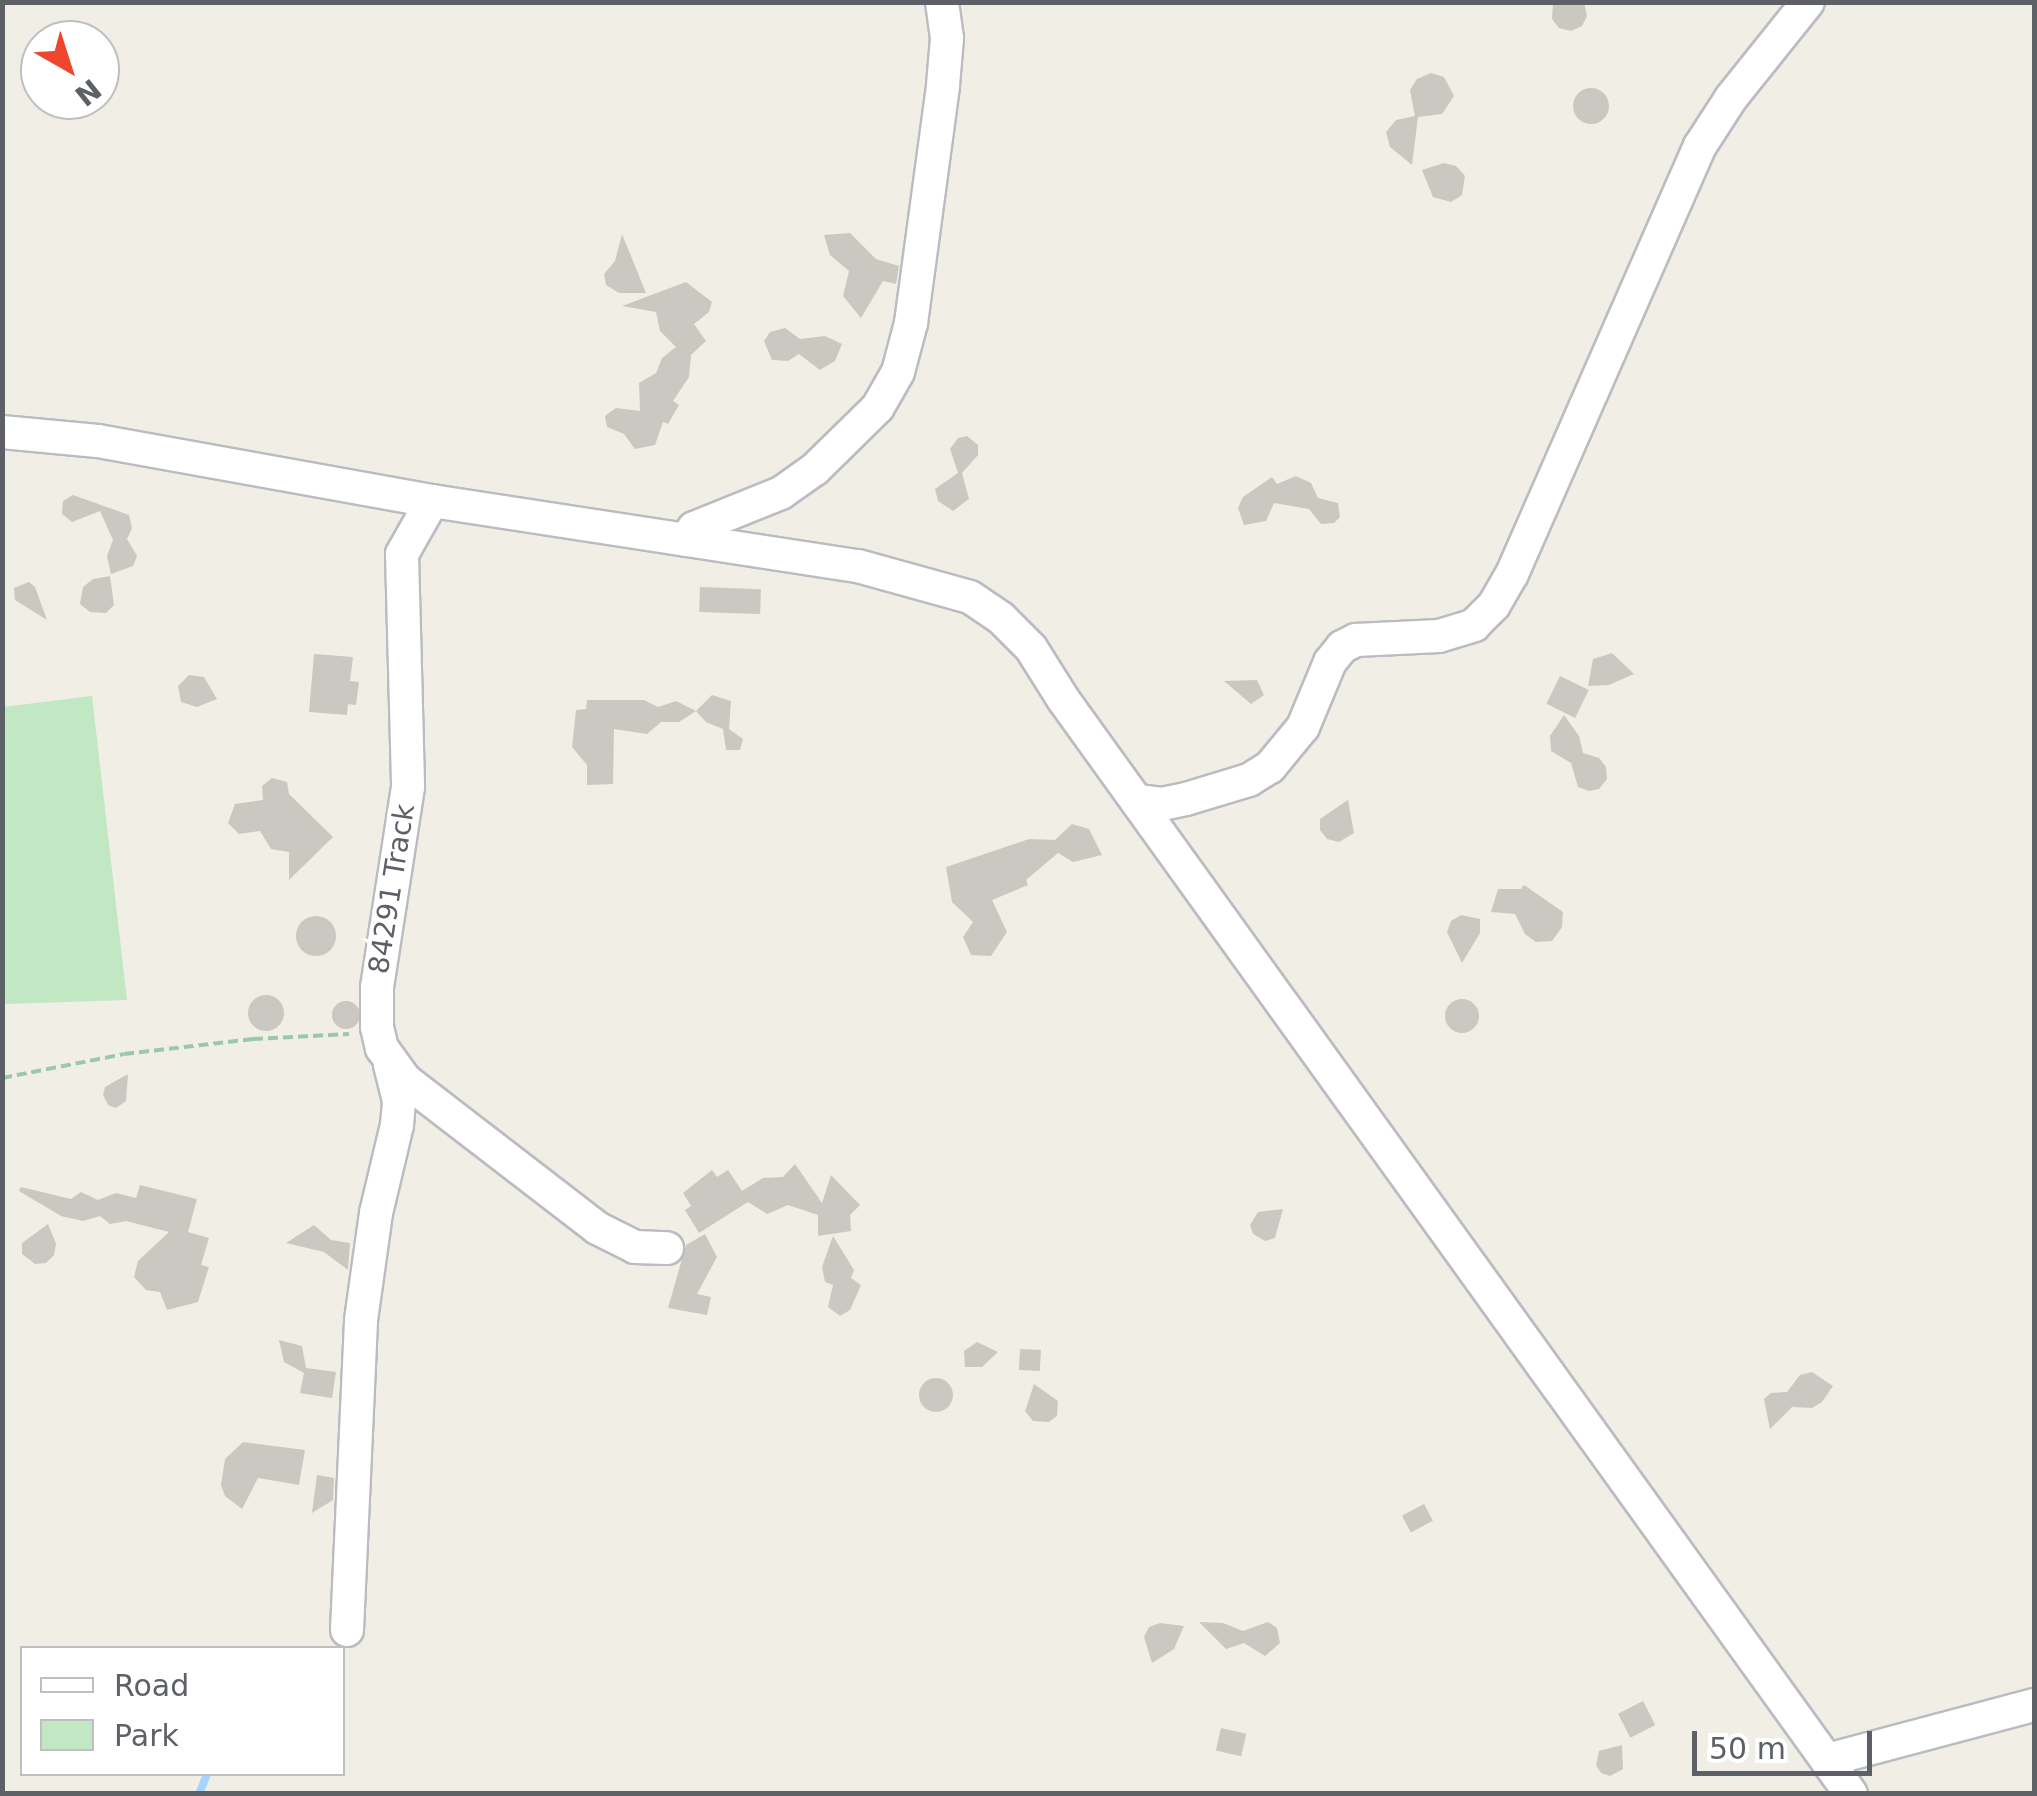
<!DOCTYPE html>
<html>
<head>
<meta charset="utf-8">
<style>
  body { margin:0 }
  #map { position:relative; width:2037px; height:1796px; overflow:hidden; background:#f0eee5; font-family:"DejaVu Sans",sans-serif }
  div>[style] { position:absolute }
  .green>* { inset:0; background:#c1e8c3 }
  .stream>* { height:8px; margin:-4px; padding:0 4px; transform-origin:4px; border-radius:4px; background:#a6d4ff }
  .building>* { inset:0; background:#cbc8c2; transform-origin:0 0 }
  .round { border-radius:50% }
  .path>* { height:4px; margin-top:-2px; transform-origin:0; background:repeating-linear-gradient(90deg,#9ac9a9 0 10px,transparent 0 15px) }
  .roads { filter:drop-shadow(2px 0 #babcc1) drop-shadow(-2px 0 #babcc1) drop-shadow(0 2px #babcc1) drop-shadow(0 -2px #babcc1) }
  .minor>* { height:32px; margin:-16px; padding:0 16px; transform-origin:16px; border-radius:16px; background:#fff }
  span { translate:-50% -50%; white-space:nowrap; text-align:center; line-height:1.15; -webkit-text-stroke:8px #fff; paint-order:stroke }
  .street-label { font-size:28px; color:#5d6066 }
  .frame { position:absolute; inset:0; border:5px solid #5d6066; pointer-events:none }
  .legend { position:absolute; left:20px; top:1646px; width:325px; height:130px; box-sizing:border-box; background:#fff; border:2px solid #bebfc2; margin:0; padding:12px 18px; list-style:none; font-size:30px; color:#5d6066 }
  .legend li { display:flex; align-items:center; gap:20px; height:50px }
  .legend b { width:50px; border:2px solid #bebfc2 }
  .north { position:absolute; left:20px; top:20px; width:100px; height:100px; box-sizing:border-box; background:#fff; border:2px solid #bebfc2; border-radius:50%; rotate:141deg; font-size:28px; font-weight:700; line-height:40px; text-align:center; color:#5d6066 }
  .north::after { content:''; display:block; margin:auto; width:35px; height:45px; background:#ef452c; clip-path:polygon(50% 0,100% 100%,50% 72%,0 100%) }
  .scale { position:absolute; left:1692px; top:1731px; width:180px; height:45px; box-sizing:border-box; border:5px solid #5d6066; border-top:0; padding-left:12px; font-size:30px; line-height:35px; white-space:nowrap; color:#5d6066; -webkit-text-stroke:8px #fff; paint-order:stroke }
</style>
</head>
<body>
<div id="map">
  <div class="green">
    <div style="clip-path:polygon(92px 696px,127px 1000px,6px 1004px,2px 993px,3px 707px)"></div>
  </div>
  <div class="stream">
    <div style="left:199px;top:1794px;width:22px;rotate:-68deg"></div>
  </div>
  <div class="building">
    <div style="clip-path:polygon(1553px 2px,1584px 2px,1587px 16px,1582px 26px,1571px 31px,1559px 28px,1552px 19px)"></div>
    <div style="clip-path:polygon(1431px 73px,1444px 77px,1454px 96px,1442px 114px,1418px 117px,1412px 165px,1390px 147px,1386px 132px,1396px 120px,1415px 116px,1410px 90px,1417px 79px)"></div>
    <div class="round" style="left:1573px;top:88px;width:36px;height:36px"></div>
    <div style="clip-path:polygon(1444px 163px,1456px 166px,1465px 176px,1462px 195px,1451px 202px,1433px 197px,1422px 170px)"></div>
    <div style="clip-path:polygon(850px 233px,876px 259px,899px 266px,896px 284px,883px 281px,861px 318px,843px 296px,849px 271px,830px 255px,824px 235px)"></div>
    <div style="clip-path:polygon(622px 234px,646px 293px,619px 293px,606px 285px,604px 274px,615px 261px)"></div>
    <div style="clip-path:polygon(686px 282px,712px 302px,709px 312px,694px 324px,706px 341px,691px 355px,689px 377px,673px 401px,679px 405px,668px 424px,663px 422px,655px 445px,635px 449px,624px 434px,607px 427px,605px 416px,616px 408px,640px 411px,639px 383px,656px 373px,662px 358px,676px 347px,660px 331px,656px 312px,622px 306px)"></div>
    <div style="clip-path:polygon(785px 328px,800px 339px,825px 336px,842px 344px,835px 361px,820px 370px,799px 354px,788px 361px,772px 360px,764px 341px,770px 332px)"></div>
    <div style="clip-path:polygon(967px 436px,978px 445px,978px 455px,962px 473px,969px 499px,953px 511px,938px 501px,935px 489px,958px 473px,950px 449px,958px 438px)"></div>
    <div style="clip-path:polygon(1296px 476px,1311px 483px,1318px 498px,1338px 503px,1340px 517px,1334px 523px,1321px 524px,1309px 509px,1274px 503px,1266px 521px,1244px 525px,1238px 508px,1243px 497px,1272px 477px,1277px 484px)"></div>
    <div style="clip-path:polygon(73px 495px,129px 515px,132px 528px,127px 539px,137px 556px,133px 566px,111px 574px,107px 556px,113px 540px,100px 511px,72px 522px,62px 514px,63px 501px)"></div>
    <div style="clip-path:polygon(110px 576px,114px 605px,106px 613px,90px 612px,80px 604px,83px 587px,93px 579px)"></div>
    <div style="clip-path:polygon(29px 582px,35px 587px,47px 620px,15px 600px,14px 588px)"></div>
    <div style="left:700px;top:587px;width:61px;height:25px;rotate:2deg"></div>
    <div style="clip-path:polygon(1612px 653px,1634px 674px,1609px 685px,1588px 686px,1593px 659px)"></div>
    <div style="clip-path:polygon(314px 654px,353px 657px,350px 681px,359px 682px,356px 705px,348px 704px,347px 715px,309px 712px)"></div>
    <div style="clip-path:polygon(189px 675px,204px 677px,217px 699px,197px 707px,181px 702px,178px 686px)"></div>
    <div style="left:1560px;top:676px;width:32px;height:31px;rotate:26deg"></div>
    <div style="clip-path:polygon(1257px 680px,1264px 695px,1251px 704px,1224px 681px)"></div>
    <div style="clip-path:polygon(712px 695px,731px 701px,729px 729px,743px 739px,740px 750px,726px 750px,723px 729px,706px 722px,696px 711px,679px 722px,661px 722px,647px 734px,614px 729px,613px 784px,587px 785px,587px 765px,572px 747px,576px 710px,586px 709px,587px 700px,644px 700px,658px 707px,676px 701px,696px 711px)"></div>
    <div style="clip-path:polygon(1564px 715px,1579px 736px,1583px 753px,1599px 758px,1606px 767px,1607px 779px,1599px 789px,1589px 791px,1578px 787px,1571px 763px,1551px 751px,1550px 736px)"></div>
    <div style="clip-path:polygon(272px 778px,287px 782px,289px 794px,333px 837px,289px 880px,289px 852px,271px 849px,260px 831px,239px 834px,228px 823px,235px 804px,263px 800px,262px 786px)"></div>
    <div style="clip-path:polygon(1348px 800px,1354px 833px,1339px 842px,1327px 839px,1320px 830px,1320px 819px)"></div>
    <div style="clip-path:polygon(1072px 824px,1089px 829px,1102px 855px,1073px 862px,1058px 853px,1026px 880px,1028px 885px,992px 900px,1007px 932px,991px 956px,971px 955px,963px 937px,973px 922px,952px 902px,946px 867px,1029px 839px,1055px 840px)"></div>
    <div style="clip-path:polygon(1524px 885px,1563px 912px,1562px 927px,1552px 941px,1536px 942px,1525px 934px,1515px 914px,1491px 912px,1498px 889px,1521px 889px)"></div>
    <div style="clip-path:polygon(1461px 915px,1480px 919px,1480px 933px,1462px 963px,1447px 932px,1451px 921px)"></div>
    <div class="round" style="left:296px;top:916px;width:40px;height:40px"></div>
    <div class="round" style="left:248px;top:995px;width:36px;height:36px"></div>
    <div class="round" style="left:1445px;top:999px;width:34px;height:34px"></div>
    <div class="round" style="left:332px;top:1001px;width:28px;height:28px"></div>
    <div style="clip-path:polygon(128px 1074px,126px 1101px,116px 1108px,108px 1105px,103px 1095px,105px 1087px)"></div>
    <div style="clip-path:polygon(795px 1164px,822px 1203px,831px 1175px,860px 1205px,850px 1215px,851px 1231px,818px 1236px,818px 1215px,788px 1205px,767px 1214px,748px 1202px,699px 1233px,685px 1210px,691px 1206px,683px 1193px,712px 1170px,717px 1177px,728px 1170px,742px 1191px,763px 1178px,783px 1177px)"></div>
    <div style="clip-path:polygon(140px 1185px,197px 1199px,188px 1232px,209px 1238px,201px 1265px,209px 1267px,198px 1302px,167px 1310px,160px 1292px,146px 1290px,134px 1277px,138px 1261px,169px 1232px,126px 1221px,110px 1224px,100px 1216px,83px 1221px,61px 1216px,19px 1191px,21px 1187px,71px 1199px,81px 1192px,98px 1200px,116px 1193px,136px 1198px)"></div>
    <div style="clip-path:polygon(1283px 1209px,1275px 1238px,1265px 1241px,1253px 1234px,1250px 1225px,1258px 1212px)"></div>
    <div style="clip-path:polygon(48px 1224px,56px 1244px,54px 1255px,46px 1263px,35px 1264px,22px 1254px,22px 1243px)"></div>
    <div style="clip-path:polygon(314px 1225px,331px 1240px,350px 1243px,348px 1270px,324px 1252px,286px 1243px)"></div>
    <div style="clip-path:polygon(705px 1234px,717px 1257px,697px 1294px,711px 1297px,707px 1315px,668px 1308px,686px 1245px)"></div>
    <div style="clip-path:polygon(833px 1236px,854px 1270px,851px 1278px,861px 1285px,850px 1310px,840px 1316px,828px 1307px,833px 1285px,825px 1282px,822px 1267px)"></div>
    <div style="clip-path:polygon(279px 1340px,302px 1346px,306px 1368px,336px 1372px,332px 1398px,300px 1393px,304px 1373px,284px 1362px)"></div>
    <div style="clip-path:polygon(977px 1342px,998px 1352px,982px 1367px,965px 1367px,964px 1351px)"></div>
    <div style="left:1020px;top:1349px;width:21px;height:21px;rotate:3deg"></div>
    <div style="clip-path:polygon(1812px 1372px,1833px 1386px,1822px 1402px,1812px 1408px,1792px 1407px,1770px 1429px,1764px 1399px,1771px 1393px,1787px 1392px,1800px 1375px)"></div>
    <div class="round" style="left:919px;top:1378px;width:34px;height:34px"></div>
    <div style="clip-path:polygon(1034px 1384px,1058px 1401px,1057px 1416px,1049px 1422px,1033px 1421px,1025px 1411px)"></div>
    <div style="clip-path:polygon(243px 1442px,305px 1450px,299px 1485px,258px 1478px,242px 1509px,225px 1496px,221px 1485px,225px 1459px)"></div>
    <div style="clip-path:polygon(317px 1475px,334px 1478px,333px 1500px,312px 1513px)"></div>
    <div style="left:1424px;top:1504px;width:19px;height:25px;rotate:62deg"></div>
    <div style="clip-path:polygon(1199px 1622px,1223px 1623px,1243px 1631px,1268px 1622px,1277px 1628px,1280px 1643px,1265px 1656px,1244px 1643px,1226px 1649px)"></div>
    <div style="clip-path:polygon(1160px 1623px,1184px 1626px,1174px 1649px,1152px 1663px,1144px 1637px,1149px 1627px)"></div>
    <div style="left:1643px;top:1701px;width:27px;height:28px;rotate:63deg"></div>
    <div style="left:1221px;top:1728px;width:26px;height:23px;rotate:13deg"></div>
    <div style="clip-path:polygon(1622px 1745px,1623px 1769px,1610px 1776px,1601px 1773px,1596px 1765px,1599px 1751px)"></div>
  </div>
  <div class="path">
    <div style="left:2px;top:1078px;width:124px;rotate:-11.1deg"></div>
    <div style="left:124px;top:1054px;width:130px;rotate:-6.6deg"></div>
    <div style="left:253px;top:1039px;width:96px;rotate:-3deg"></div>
  </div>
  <div class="roads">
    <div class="minor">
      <div style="left:2px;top:432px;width:96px;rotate:5.4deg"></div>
      <div style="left:98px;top:441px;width:339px;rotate:10.2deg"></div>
      <div style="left:432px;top:501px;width:431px;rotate:8.7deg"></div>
      <div style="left:858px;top:566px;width:116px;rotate:15.5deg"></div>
      <div style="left:970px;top:597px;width:37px;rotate:34deg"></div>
      <div style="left:1001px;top:618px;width:42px;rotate:45deg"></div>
      <div style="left:1031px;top:648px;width:60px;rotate:57.9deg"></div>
      <div style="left:1063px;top:699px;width:1349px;rotate:54.26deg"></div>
      <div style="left:432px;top:501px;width:61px;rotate:119.5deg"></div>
      <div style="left:402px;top:554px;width:233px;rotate:88.5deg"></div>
      <div style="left:408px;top:787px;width:202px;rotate:98.8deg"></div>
      <div style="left:377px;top:987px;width:40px;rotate:90deg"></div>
      <div style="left:377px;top:1027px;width:22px;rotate:77deg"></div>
      <div style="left:382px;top:1048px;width:39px;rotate:54deg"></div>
      <div style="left:405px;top:1080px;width:242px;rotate:37.6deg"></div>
      <div style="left:597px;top:1228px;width:42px;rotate:26.6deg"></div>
      <div style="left:635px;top:1247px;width:32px;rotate:2deg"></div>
      <div style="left:685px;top:540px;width:15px;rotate:-53deg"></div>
      <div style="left:694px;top:528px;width:94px;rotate:-21.9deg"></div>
      <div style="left:781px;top:493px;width:42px;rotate:-35.2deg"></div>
      <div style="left:815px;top:469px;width:88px;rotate:-44.5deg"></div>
      <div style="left:878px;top:407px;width:40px;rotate:-60.3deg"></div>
      <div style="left:898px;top:372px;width:51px;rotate:-75.1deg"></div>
      <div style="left:911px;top:323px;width:240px;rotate:-82.3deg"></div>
      <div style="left:943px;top:85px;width:47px;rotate:-85.1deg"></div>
      <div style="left:947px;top:38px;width:36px;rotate:-98deg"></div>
      <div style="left:1138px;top:801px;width:24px;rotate:7deg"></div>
      <div style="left:1162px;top:804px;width:25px;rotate:-12deg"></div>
      <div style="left:1186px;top:799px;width:66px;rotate:-16.8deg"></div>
      <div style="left:1249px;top:780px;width:25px;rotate:-32deg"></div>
      <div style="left:1270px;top:767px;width:52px;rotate:-50.5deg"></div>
      <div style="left:1303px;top:727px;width:70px;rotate:-67.4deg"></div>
      <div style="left:1330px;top:662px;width:19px;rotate:-51deg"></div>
      <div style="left:1342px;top:647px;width:16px;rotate:-27deg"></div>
      <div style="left:1356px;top:640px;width:83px;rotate:-2.8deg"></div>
      <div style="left:1439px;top:636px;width:37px;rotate:-17deg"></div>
      <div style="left:1474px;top:625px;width:28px;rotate:-45deg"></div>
      <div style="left:1494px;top:605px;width:36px;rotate:-60deg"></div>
      <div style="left:1512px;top:574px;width:467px;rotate:-66.3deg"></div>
      <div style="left:1700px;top:146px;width:57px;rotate:-57.1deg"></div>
      <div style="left:1731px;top:98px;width:123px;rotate:-51.3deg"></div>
      <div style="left:347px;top:1630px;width:310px;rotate:-87.4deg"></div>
      <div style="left:361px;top:1320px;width:108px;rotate:-82deg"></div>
      <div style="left:376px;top:1213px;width:90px;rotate:-76.6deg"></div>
      <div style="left:397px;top:1125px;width:24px;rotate:-85deg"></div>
      <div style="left:399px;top:1101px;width:38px;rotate:-104deg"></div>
      <div style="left:1827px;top:1760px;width:214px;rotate:-14.9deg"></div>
    </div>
  </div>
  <div class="street-label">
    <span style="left:392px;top:889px;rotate:-81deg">84291 Track</span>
  </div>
  <div class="frame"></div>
  <ul class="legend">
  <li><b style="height:12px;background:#fff"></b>Road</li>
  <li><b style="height:28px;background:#c1e8c3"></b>Park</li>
  </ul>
  <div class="north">N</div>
  <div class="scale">50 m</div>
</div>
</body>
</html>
